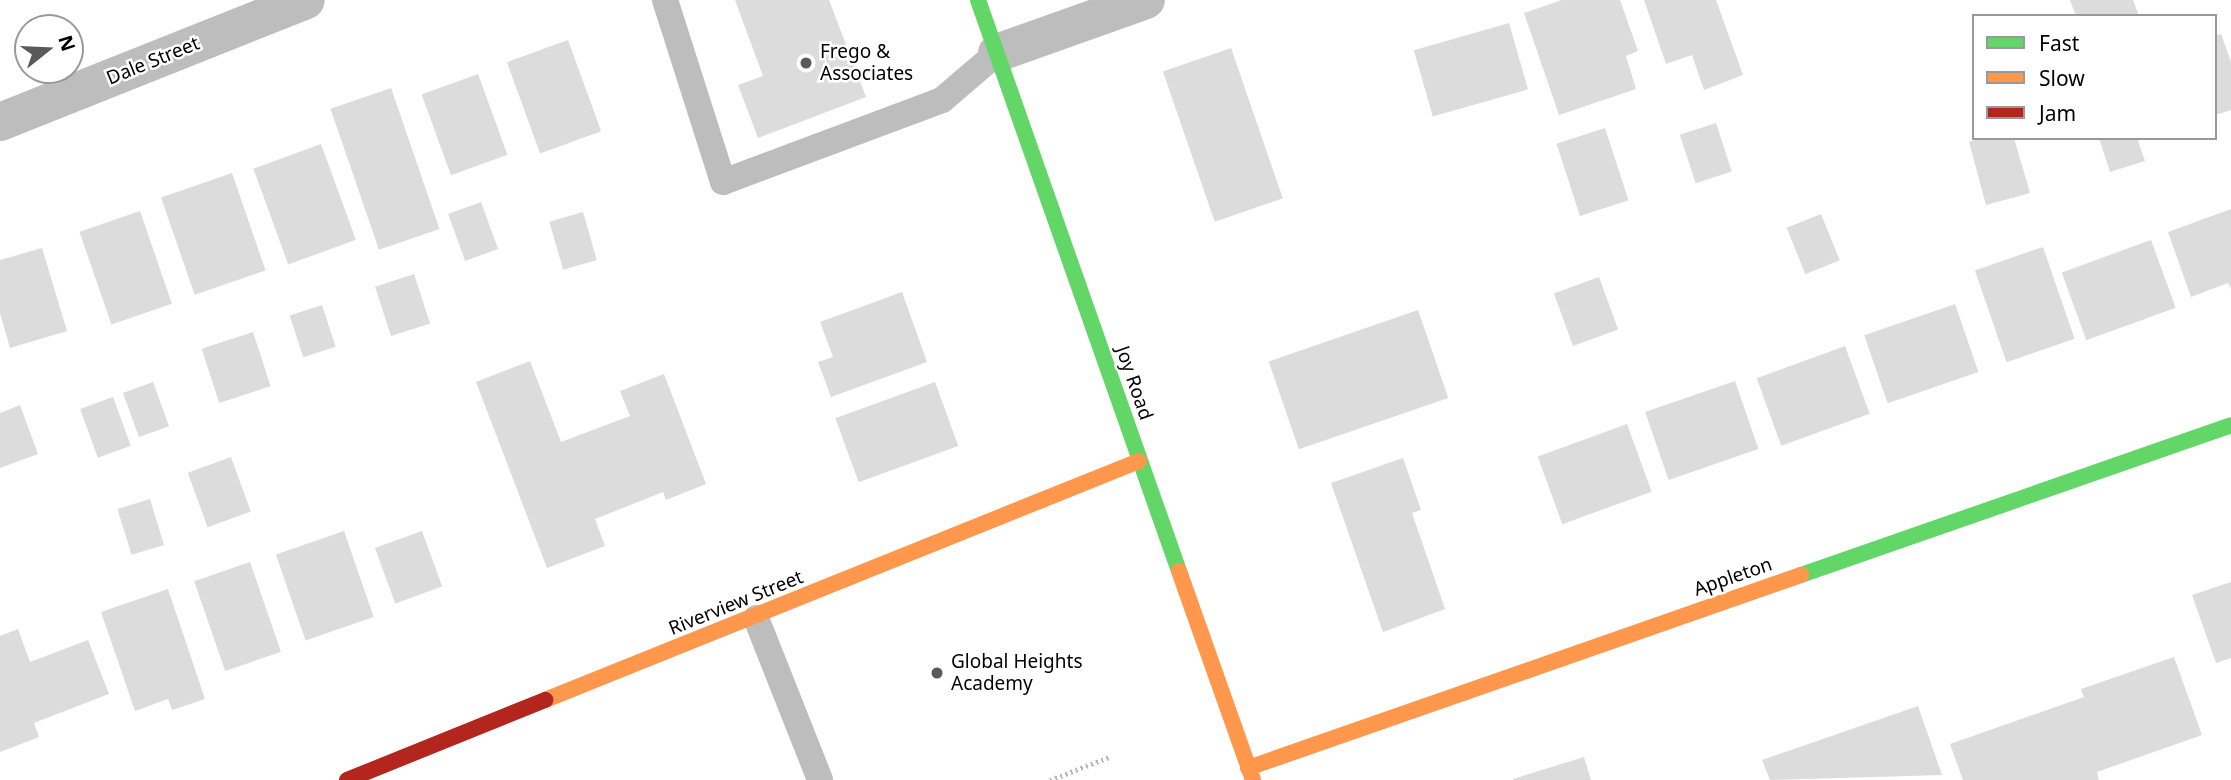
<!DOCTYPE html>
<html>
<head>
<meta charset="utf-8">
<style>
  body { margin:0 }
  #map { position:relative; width:2231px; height:780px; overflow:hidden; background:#fff; font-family:"Noto Sans",sans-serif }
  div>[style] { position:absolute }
  .building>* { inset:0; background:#dcdcdc; transform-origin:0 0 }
  .path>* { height:4.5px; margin-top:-2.25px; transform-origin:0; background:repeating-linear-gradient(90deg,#b8b8b8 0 2px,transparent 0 5.5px) }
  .lane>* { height:26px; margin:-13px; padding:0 13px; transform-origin:13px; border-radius:13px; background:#bdbdbd }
  .street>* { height:38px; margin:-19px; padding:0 19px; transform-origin:19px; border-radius:19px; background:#bdbdbd }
  .fast>* { height:16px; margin:-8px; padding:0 8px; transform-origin:8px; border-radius:8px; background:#63d668 }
  .slow>* { height:16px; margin:-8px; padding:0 8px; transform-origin:8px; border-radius:8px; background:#ff974d }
  .jam>* { height:16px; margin:-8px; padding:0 8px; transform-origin:8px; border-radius:8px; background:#b3261e }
  .dots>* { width:19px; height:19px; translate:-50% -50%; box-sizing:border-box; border:4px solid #fff; border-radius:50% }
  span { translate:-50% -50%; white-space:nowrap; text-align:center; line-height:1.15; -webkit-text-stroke:5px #fff; paint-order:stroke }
  .poi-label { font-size:19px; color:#000 }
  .left { translate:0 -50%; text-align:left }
  .street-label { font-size:19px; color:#000 }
  .legend { position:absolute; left:1972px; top:14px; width:245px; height:126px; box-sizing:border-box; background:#fff; border:2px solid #999; margin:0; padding:9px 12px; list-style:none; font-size:21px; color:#000 }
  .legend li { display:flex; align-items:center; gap:14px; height:35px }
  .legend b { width:35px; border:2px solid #999 }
  .north { position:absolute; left:14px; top:14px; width:70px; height:70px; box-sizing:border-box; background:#fff; border:2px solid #999; border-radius:50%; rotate:72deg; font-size:19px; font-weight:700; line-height:28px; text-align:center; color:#000 }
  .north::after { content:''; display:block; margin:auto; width:24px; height:32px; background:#595959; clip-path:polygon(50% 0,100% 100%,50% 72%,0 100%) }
</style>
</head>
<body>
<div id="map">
  <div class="building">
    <div style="clip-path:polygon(735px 0,829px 0,866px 97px,758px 138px,738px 85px,763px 76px)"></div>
    <div style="clip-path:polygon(1562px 0,1620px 0,1638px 51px,1626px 56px,1636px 89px,1559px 115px,1524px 13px)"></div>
    <div style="clip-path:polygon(1644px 0,1716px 0,1743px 75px,1704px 90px,1692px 55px,1666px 64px)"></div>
    <div style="clip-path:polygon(2070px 0,2133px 0,2139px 16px,2076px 16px)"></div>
    <div style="left:1509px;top:23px;width:69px;height:99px;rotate:74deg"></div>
    <div style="clip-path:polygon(2221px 34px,2231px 62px,2231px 110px,2215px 115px,2215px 36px)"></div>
    <div style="left:568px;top:40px;width:97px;height:65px;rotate:70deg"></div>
    <div style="left:1231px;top:48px;width:159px;height:72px;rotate:71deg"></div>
    <div style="left:478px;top:74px;width:86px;height:60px;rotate:70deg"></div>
    <div style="left:391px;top:88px;width:149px;height:64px;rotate:71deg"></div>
    <div style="left:1716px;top:123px;width:51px;height:38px;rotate:72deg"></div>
    <div style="left:1605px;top:128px;width:76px;height:51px;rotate:72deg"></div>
    <div style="clip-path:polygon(1981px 138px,2014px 138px,2030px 193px,1986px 205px,1969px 142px)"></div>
    <div style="clip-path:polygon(2099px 138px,2137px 138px,2145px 161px,2110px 172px)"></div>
    <div style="left:321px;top:144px;width:102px;height:72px;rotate:70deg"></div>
    <div style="left:232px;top:173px;width:103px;height:75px;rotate:71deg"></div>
    <div style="left:481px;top:202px;width:50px;height:35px;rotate:70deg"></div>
    <div style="clip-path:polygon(2231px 209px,2231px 289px,2228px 283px,2191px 297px,2168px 232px)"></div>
    <div style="left:140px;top:211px;width:98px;height:64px;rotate:71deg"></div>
    <div style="left:583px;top:212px;width:50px;height:35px;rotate:74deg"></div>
    <div style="left:1821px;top:214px;width:50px;height:37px;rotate:68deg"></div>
    <div style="left:2151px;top:240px;width:72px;height:95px;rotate:70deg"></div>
    <div style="left:2043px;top:247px;width:97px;height:72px;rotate:71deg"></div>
    <div style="clip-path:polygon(42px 248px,67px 331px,10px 348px,0 313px,0 260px)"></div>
    <div style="left:414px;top:274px;width:52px;height:41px;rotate:72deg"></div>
    <div style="left:1599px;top:277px;width:56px;height:48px;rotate:70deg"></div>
    <div style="clip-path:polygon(902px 292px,927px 362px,831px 397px,818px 362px,833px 357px,820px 322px)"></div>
    <div style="left:1955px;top:304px;width:72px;height:96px;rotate:71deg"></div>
    <div style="left:322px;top:305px;width:44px;height:34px;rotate:72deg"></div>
    <div style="left:1418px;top:310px;width:93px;height:158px;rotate:71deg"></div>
    <div style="left:253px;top:332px;width:57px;height:54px;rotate:72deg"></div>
    <div style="left:1845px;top:346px;width:72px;height:94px;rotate:70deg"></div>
    <div style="clip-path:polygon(530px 361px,561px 442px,630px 416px,620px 391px,664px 374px,706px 484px,666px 500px,663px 492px,595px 519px,605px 546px,547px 568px,476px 382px)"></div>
    <div style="left:1735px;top:381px;width:72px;height:95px;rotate:71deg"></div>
    <div style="left:153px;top:382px;width:47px;height:32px;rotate:70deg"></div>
    <div style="left:935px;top:382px;width:68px;height:106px;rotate:70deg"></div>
    <div style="left:113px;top:397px;width:52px;height:35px;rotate:70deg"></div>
    <div style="clip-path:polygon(20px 405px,38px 454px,0 468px,0 413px)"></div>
    <div style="left:1627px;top:424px;width:72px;height:95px;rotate:70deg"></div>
    <div style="left:231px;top:457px;width:58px;height:46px;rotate:70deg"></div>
    <div style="clip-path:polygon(1403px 458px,1421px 510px,1412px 513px,1445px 609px,1383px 632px,1331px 483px)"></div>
    <div style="left:150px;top:499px;width:48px;height:34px;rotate:73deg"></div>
    <div style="left:344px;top:531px;width:91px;height:72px;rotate:71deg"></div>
    <div style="left:422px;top:531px;width:59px;height:50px;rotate:70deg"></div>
    <div style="left:250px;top:562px;width:95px;height:59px;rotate:71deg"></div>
    <div style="clip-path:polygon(2231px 582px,2231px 658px,2216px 663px,2192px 595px)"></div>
    <div style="clip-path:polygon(168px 589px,205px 699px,172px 710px,168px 699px,135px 711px,101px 612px)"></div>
    <div style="clip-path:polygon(18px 629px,30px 662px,88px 640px,109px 694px,34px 723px,39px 737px,0 752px,0 636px)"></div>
    <div style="clip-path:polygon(2174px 657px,2202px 735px,2097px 772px,2099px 780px,1963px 780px,1950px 744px,2084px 697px,2081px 689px)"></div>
    <div style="clip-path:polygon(1918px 706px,1942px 775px,1770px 780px,1762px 760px)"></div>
    <div style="clip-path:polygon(1584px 757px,1591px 780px,1513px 780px,1513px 779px)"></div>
  </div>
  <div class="path">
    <div style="left:1050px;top:780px;width:63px;rotate:-21.3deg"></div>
  </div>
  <div class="lane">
    <div style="left:665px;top:0;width:191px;rotate:72.3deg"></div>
    <div style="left:723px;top:182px;width:234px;rotate:-20.5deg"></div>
    <div style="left:942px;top:100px;width:72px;rotate:-40.5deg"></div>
    <div style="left:756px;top:618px;width:174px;rotate:68.4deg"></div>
  </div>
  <div class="street">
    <div style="left:997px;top:53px;width:158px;rotate:-19.6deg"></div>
    <div style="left:0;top:122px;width:329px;rotate:-21.7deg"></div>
  </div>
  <div class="fast">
    <div style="left:978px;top:0;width:605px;rotate:70.61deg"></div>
    <div style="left:1801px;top:575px;width:455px;rotate:-19.2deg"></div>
  </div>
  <div class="slow">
    <div style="left:1179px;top:571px;width:222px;rotate:70.5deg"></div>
    <div style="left:545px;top:700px;width:640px;rotate:-21.92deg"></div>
    <div style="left:1248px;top:768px;width:586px;rotate:-19.24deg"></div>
  </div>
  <div class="jam">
    <div style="left:347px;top:780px;width:214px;rotate:-22deg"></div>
  </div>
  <div class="dots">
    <div style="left:806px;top:63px;background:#595959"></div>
    <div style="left:937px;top:673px;background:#595959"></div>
  </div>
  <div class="poi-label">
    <span class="left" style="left:820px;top:63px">Frego &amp;<br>Associates</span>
    <span class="left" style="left:951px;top:673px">Global Heights<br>Academy</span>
  </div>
  <div class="street-label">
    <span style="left:153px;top:61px;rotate:-22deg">Dale Street</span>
    <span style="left:1134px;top:383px;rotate:71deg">Joy Road</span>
    <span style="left:1733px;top:577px;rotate:-19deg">Appleton</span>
    <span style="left:736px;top:603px;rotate:-22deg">Riverview Street</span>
  </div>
  <ul class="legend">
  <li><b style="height:9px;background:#63d668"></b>Fast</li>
  <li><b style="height:9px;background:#ff974d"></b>Slow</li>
  <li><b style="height:9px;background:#b3261e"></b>Jam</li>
  </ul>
  <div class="north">N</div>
</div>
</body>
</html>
